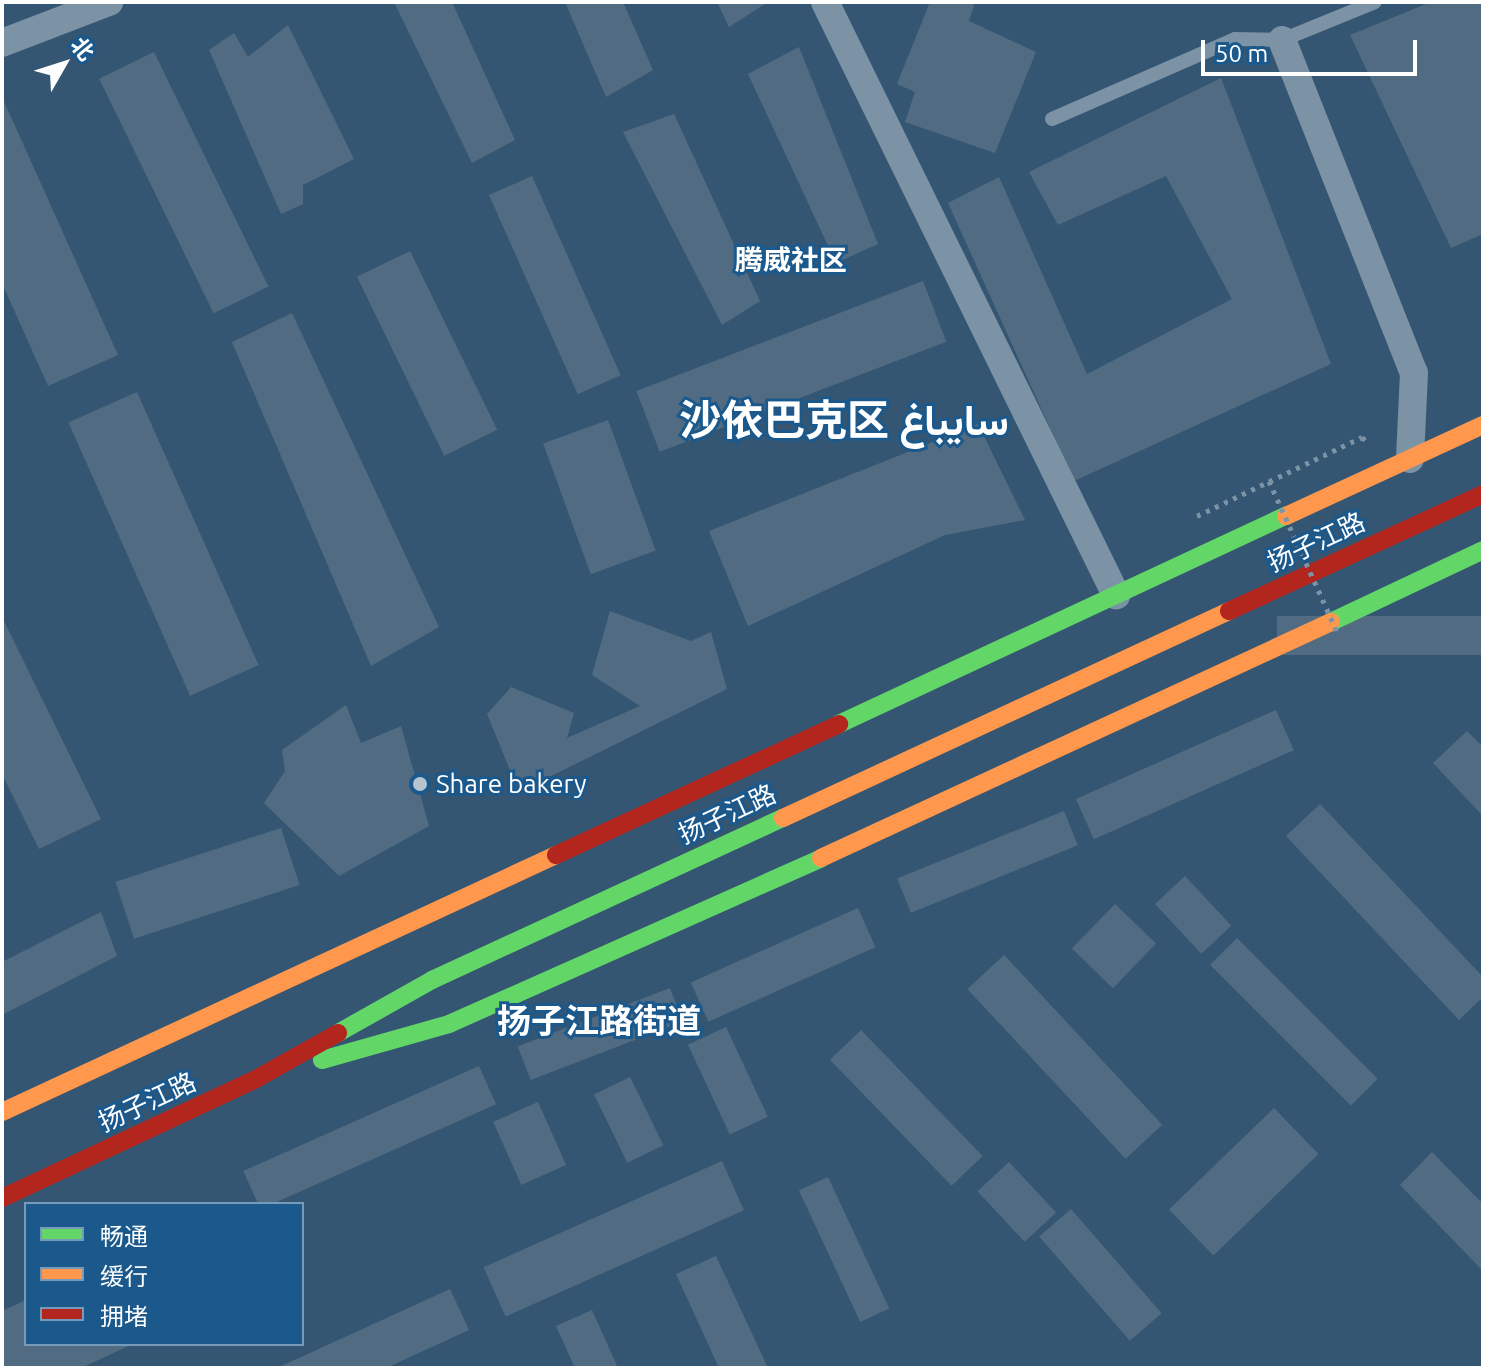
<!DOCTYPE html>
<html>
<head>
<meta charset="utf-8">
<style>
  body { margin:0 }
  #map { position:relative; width:1485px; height:1370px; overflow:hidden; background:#355672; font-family:Ubuntu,Vazirmatn,"Noto Sans SC",sans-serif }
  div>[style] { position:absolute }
  .building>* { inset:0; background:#516c82; transform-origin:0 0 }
  .path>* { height:5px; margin-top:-2.5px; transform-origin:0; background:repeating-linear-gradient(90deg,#7c93a6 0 4px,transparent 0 10px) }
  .lane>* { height:14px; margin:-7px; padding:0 7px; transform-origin:7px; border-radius:7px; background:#7c93a6 }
  .street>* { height:28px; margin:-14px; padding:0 14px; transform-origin:14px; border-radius:14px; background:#7c93a6 }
  .fast>* { height:18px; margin:-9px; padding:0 9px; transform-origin:9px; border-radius:9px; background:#63d668 }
  .slow>* { height:18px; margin:-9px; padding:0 9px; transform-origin:9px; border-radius:9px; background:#ff974d }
  .jam>* { height:18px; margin:-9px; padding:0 9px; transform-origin:9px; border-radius:9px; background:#b3261e }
  .path-bridge>* { height:5px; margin-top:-2.5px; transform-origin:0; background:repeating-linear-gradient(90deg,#7c93a6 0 4px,transparent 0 10px) }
  .dots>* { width:22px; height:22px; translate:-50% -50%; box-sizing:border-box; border:4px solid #1b598c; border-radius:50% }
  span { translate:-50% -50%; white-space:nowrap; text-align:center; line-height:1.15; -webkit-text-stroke:6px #1b598c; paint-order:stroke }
  .street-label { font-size:26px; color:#fff }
  .poi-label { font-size:26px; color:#fff }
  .left { translate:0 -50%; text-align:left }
  .neighbourhood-label { font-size:28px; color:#fff; font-weight:700 }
  .district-label { font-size:34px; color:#fff; font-weight:700 }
  .town-label { font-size:42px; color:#fff; font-weight:700 }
  .frame { position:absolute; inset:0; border:4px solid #fff; pointer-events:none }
  .legend { position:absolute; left:24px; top:1202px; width:280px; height:144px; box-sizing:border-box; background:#1b598c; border:2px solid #769bba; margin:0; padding:10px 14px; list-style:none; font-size:24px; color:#fff }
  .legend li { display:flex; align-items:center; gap:16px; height:40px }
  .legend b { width:40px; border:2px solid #769bba }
  .north { position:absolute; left:24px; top:24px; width:80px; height:80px; -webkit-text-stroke:6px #1b598c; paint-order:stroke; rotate:51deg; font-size:22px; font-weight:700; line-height:32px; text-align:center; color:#fff }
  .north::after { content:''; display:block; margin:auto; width:28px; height:36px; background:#fff; clip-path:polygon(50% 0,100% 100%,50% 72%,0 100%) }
  .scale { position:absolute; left:1201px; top:40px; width:216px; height:36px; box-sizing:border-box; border:4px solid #fff; border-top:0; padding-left:10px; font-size:24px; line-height:28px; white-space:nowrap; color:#fff; -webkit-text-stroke:6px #1b598c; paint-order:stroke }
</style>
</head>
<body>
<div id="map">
  <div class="building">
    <div style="clip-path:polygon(394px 2px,452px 2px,515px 140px,472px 163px)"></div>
    <div style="clip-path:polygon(565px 2px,623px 2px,653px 70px,606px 97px)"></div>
    <div style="clip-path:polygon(717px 2px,768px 2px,729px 27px)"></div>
    <div style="clip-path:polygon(930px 2px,975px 2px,969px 21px,1036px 52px,995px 153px,905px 122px,915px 92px,897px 84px)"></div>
    <div style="clip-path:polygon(1431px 2px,1483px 2px,1483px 234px,1451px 248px,1350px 35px)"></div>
    <div style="clip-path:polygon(288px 25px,354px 159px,303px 185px,303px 204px,281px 214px,209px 50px,234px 33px,248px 57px)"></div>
    <div style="clip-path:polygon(799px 47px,878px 244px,836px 263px,748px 74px)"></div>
    <div style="left:154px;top:52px;width:261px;height:61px;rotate:64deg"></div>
    <div style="clip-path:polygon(1221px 78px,1331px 364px,1074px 481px,948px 203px,999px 177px,1087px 374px,1232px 299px,1166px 176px,1058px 225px,1029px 172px)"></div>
    <div style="clip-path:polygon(2px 97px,118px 355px,48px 386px,2px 283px)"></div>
    <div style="clip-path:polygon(674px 114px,760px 301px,722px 325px,623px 132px)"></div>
    <div style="left:532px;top:176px;width:218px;height:47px;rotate:66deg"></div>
    <div style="left:410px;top:251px;width:199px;height:59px;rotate:64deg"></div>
    <div style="left:923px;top:281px;width:65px;height:307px;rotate:69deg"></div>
    <div style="clip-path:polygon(292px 313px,439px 627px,371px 666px,232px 342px)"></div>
    <div style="left:137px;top:392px;width:299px;height:75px;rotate:66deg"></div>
    <div style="left:608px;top:420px;width:139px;height:69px;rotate:70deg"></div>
    <div style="clip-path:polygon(978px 424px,1025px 520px,945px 535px,748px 626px,709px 531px)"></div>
    <div style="clip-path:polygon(610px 611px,691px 641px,711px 632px,727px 689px,519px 792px,487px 714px,511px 687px,574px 713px,567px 738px,640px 706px,592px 675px)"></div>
    <div style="left:1483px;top:616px;width:39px;height:206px;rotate:90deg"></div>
    <div style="clip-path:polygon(2px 617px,101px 819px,39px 849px,2px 774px)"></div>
    <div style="clip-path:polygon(346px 705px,361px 743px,401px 726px,429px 826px,339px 876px,264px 803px,285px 771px,282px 750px)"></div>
    <div style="left:1276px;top:710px;width:44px;height:219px;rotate:66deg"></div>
    <div style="clip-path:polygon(1467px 731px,1483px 747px,1483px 816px,1433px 763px)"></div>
    <div style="clip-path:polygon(1320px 804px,1483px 977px,1483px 997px,1459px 1020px,1286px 836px)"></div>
    <div style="left:1064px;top:811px;width:37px;height:180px;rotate:68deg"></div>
    <div style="left:281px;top:828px;width:60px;height:174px;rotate:72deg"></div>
    <div style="left:1185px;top:876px;width:68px;height:41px;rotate:47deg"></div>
    <div style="left:1115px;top:904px;width:57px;height:62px;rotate:44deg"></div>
    <div style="left:858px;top:908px;width:43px;height:183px;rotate:66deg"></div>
    <div style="clip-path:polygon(101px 912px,117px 956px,2px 1015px,2px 962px)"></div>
    <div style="left:1237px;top:938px;width:199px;height:38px;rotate:45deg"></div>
    <div style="left:1004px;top:955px;width:232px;height:50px;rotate:47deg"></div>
    <div style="left:670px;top:988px;width:36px;height:163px;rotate:69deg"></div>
    <div style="left:726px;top:1027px;width:99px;height:42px;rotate:65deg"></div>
    <div style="left:861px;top:1030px;width:175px;height:43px;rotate:46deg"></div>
    <div style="left:479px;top:1066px;width:42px;height:258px;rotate:66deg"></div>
    <div style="left:630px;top:1077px;width:76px;height:40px;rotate:64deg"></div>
    <div style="left:538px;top:1102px;width:69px;height:49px;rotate:66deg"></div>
    <div style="left:1274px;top:1108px;width:64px;height:146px;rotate:46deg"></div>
    <div style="clip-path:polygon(1432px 1152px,1483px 1204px,1483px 1271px,1400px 1185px)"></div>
    <div style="left:722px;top:1161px;width:54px;height:261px;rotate:66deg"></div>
    <div style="left:1009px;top:1162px;width:69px;height:43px;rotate:47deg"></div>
    <div style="left:828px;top:1177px;width:145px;height:32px;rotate:65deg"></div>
    <div style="left:1071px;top:1209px;width:138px;height:42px;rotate:49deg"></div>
    <div style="clip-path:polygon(716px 1256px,768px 1368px,719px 1368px,676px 1274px)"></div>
    <div style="clip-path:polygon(450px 1289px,469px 1330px,386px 1368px,277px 1368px)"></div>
    <div style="clip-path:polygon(26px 1300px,26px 1344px,133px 1344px,81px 1368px,2px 1368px,2px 1311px)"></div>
    <div style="clip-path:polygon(592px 1310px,618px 1368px,575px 1368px,556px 1326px)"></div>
  </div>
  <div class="path">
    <div style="left:1197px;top:516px;width:183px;rotate:-25.6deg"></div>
    <div style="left:1362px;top:437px;width:7px;rotate:45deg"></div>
  </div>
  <div class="lane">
    <div style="left:1052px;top:119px;width:200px;rotate:-23.6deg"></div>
    <div style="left:1235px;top:39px;width:47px;rotate:1.2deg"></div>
    <div style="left:1282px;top:40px;width:100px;rotate:-22.2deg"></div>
  </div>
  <div class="street">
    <div style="left:825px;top:2px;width:661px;rotate:63.86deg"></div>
    <div style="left:1282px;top:40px;width:358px;rotate:68.4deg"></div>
    <div style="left:1414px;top:373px;width:86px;rotate:92.7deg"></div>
    <div style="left:2px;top:43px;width:115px;rotate:-21deg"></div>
  </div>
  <div class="fast">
    <div style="left:1331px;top:622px;width:168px;rotate:-25.3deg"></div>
    <div style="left:839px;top:724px;width:493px;rotate:-25deg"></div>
    <div style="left:338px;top:1033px;width:108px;rotate:-29.4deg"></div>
    <div style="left:432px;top:980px;width:387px;rotate:-24.8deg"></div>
    <div style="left:322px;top:1060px;width:132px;rotate:-15.8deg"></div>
    <div style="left:449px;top:1024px;width:407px;rotate:-24deg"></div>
  </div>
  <div class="slow">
    <div style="left:1286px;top:516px;width:217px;rotate:-24.8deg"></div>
    <div style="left:783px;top:818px;width:492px;rotate:-24.9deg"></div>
    <div style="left:821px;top:858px;width:562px;rotate:-24.83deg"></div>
    <div style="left:2px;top:1112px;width:611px;rotate:-24.89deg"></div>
  </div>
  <div class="jam">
    <div style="left:1229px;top:611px;width:280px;rotate:-24.7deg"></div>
    <div style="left:556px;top:855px;width:312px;rotate:-24.8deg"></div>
    <div style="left:2px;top:1198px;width:280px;rotate:-25.1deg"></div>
    <div style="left:256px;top:1079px;width:94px;rotate:-29.3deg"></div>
  </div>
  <div class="path-bridge">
    <div style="left:1269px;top:481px;width:170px;rotate:65.7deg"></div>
  </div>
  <div class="dots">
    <div style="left:420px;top:784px;background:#b8c4ce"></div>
  </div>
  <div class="street-label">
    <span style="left:1316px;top:542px;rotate:-25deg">扬子江路</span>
    <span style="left:727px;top:814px;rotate:-25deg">扬子江路</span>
    <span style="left:147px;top:1102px;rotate:-25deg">扬子江路</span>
  </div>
  <div class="poi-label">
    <span class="left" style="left:436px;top:784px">Share bakery</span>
  </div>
  <div class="neighbourhood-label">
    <span style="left:791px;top:260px">腾威社区</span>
  </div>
  <div class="district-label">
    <span style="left:599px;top:1021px">扬子江路街道</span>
  </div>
  <div class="town-label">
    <span style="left:844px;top:420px">沙依巴克区 سايباغ</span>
  </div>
  <div class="frame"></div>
  <ul class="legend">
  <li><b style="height:10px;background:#63d668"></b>畅通</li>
  <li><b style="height:10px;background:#ff974d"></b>缓行</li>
  <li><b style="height:10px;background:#b3261e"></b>拥堵</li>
  </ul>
  <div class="north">北</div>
  <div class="scale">50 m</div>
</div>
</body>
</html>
